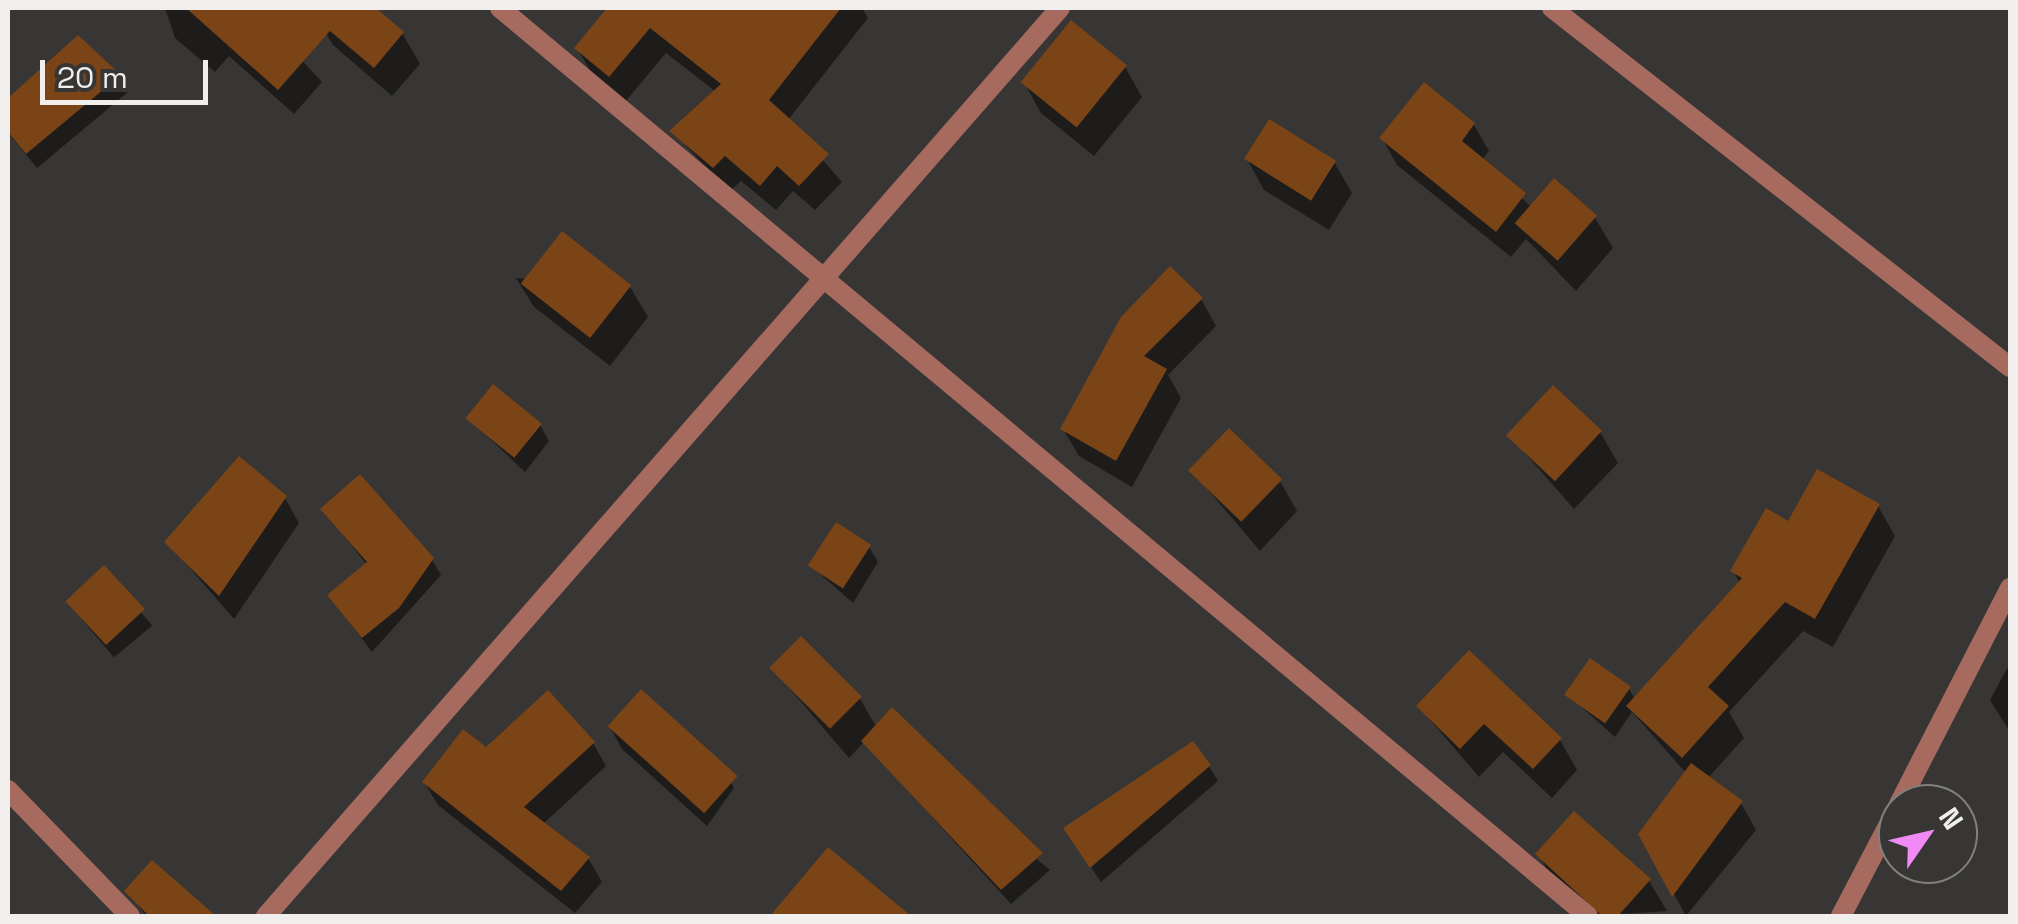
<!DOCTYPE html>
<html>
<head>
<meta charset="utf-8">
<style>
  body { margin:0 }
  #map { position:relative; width:2018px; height:924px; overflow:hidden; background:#373634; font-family:"Space Grotesk",sans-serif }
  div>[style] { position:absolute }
  .shadow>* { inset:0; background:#0007; transform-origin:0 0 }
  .building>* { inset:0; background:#7a4416; transform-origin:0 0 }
  .minor>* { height:20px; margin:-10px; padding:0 10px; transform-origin:10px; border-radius:10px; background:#a66a5f }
  .tertiary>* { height:20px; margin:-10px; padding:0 10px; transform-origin:10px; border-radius:10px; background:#a66a5f }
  span { translate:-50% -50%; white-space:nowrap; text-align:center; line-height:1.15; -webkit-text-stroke:8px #373634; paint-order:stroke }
  .frame { position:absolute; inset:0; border:10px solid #f0efed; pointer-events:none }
  .north { position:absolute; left:1878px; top:784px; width:100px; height:100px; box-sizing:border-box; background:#373634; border:2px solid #81807e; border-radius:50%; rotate:56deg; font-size:28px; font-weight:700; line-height:40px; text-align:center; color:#f0efed }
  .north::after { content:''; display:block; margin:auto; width:35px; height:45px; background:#f18af4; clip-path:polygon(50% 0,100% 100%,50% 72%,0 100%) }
  .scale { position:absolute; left:40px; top:60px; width:168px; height:45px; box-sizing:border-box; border:5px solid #f0efed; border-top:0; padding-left:12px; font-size:30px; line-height:35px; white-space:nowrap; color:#f0efed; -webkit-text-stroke:8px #373634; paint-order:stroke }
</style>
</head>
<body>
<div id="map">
  <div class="shadow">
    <div style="clip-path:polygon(165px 8px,253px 8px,322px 82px,294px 114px,229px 56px,215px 72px,175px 38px)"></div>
    <div style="clip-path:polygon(322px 8px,372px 8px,402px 33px,420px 64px,392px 96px,333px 45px,315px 15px)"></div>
    <div style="clip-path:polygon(610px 8px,718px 8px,747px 31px,765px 8px,862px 8px,868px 18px,788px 120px,842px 182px,815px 210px,793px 191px,776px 210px,741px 181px,729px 192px,673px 132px,716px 92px,666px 53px,625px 102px,592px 74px,577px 48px)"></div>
    <div style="clip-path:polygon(78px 39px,128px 92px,37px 168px,8px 133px,8px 100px)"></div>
    <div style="clip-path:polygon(1125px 67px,1142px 97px,1094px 156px,1041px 113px,1024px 82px)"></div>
    <div style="clip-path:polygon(1425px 86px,1474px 125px,1489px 151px,1482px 160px,1531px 207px,1595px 218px,1613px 248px,1576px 291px,1526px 239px,1511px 257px,1397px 165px,1382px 138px)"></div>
    <div style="clip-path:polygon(1247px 159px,1334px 162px,1352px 193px,1329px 230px,1264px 190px)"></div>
    <div style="clip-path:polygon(516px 278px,630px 287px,648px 317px,610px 366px,534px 307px)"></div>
    <div style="clip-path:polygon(1201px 299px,1216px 326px,1168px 375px,1181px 398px,1132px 487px,1079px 456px,1063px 429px)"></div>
    <div style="clip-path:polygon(469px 419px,540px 425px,549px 441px,525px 472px)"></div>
    <div style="clip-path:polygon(1600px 432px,1618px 463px,1574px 509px,1510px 436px)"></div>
    <div style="clip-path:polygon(1192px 471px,1280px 481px,1297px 511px,1260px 551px)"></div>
    <div style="clip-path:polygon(285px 498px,299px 523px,234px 619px,167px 542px)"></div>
    <div style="clip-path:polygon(1878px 506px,1895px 536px,1833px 647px,1803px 631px,1729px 712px,1744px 738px,1708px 778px,1741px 803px,1756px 830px,1686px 916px,1641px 834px,1686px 773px,1632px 712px,1615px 737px,1568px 695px,1629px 689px,1635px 699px,1740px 583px,1733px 571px,1789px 524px)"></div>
    <div style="clip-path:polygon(323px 509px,432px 560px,441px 575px,372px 652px,330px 596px,367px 565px)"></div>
    <div style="clip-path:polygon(869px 547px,878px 562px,853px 603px,811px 566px)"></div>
    <div style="left:104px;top:568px;width:75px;height:50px;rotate:50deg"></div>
    <div style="clip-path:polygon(2010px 663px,2010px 732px,1990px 700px)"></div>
    <div style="clip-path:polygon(773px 669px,860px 699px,877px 728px,1050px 870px,1011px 904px,864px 742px,849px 758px)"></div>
    <div style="clip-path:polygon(1419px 707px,1560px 740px,1577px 770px,1552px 798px,1503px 752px,1479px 777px)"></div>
    <div style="clip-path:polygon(608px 724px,720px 762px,734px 788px,707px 826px,622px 749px)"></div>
    <div style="clip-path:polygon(593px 743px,606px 766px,543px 824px,588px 858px,602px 882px,575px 913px,438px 805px,424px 782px)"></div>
    <div style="clip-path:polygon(1209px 766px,1218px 781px,1101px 882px,1075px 844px)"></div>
    <div style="clip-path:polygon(829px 850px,907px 916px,786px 916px,781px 907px)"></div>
    <div style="clip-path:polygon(1538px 854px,1649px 881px,1667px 911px,1594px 916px,1556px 884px)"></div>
    <div style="clip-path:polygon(128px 891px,198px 911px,146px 916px)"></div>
  </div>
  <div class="building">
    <div style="clip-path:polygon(186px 8px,376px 8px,404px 32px,374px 68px,330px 31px,278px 90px)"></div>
    <div style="clip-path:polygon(607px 8px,841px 8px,769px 100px,829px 154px,799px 186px,777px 166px,760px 186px,725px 156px,713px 168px,669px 131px,721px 84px,650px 28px,609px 77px,574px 48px)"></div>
    <div style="left:1071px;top:20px;width:72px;height:80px;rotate:39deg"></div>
    <div style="clip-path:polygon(78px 35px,121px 75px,26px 154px,8px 132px,8px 98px)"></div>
    <div style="clip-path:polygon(1424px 82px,1475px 123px,1462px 141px,1526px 193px,1496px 232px,1379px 138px)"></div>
    <div style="left:1269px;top:119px;width:79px;height:47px;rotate:32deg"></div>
    <div style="left:1554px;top:178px;width:57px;height:60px;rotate:41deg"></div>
    <div style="left:562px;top:231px;width:88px;height:67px;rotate:38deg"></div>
    <div style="clip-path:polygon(1170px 266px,1203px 298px,1144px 356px,1167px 369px,1116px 461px,1060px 429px,1121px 317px)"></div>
    <div style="left:493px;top:384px;width:63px;height:44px;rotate:39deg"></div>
    <div style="left:1553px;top:385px;width:67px;height:69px;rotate:43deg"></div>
    <div style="left:1229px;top:428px;width:74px;height:59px;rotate:44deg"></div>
    <div style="clip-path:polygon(239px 456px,287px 496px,219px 596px,164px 542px)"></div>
    <div style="clip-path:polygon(1817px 469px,1880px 504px,1815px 619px,1785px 602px,1708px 687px,1729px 706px,1682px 758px,1626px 706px,1742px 578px,1730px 571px,1766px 508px,1788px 521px)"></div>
    <div style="clip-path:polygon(360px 474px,434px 558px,399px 608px,362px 638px,327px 595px,367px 562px,320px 509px)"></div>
    <div style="left:836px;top:522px;width:42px;height:52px;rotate:33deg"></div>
    <div style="left:104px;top:565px;width:60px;height:53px;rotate:47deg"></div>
    <div style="left:801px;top:636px;width:86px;height:45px;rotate:45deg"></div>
    <div style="clip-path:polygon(1469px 650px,1562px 738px,1533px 769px,1484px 724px,1460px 749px,1416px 706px)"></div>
    <div style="left:1590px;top:658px;width:50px;height:45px;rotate:35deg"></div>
    <div style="left:641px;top:689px;width:130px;height:50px;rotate:42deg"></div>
    <div style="clip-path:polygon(548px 690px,595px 742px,524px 807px,590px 857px,561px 891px,422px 782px,463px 729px,486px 747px)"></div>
    <div style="clip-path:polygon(892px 707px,1043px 853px,1001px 890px,861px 741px)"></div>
    <div style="clip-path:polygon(1193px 741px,1211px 765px,1090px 868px,1063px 828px)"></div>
    <div style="clip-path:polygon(1691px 763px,1743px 801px,1672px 897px,1638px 834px)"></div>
    <div style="clip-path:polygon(1574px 811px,1651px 879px,1618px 916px,1602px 916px,1535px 854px)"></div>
    <div style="clip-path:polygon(828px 847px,911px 916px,770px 916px)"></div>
    <div style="clip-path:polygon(152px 860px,216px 916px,149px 916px,124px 891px)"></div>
  </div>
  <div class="minor">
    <div style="left:500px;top:8px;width:1417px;rotate:39.85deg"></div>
    <div style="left:8px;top:790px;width:175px;rotate:45.9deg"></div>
    <div style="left:1899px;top:804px;width:243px;rotate:-62.8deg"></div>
    <div style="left:266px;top:916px;width:1206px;rotate:-48.83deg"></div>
    <div style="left:1841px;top:916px;width:123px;rotate:-62.4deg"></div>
  </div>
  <div class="tertiary">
    <div style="left:1552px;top:8px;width:582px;rotate:38.09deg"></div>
  </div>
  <div class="frame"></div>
  <div class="north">N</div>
  <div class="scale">20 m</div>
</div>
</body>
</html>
